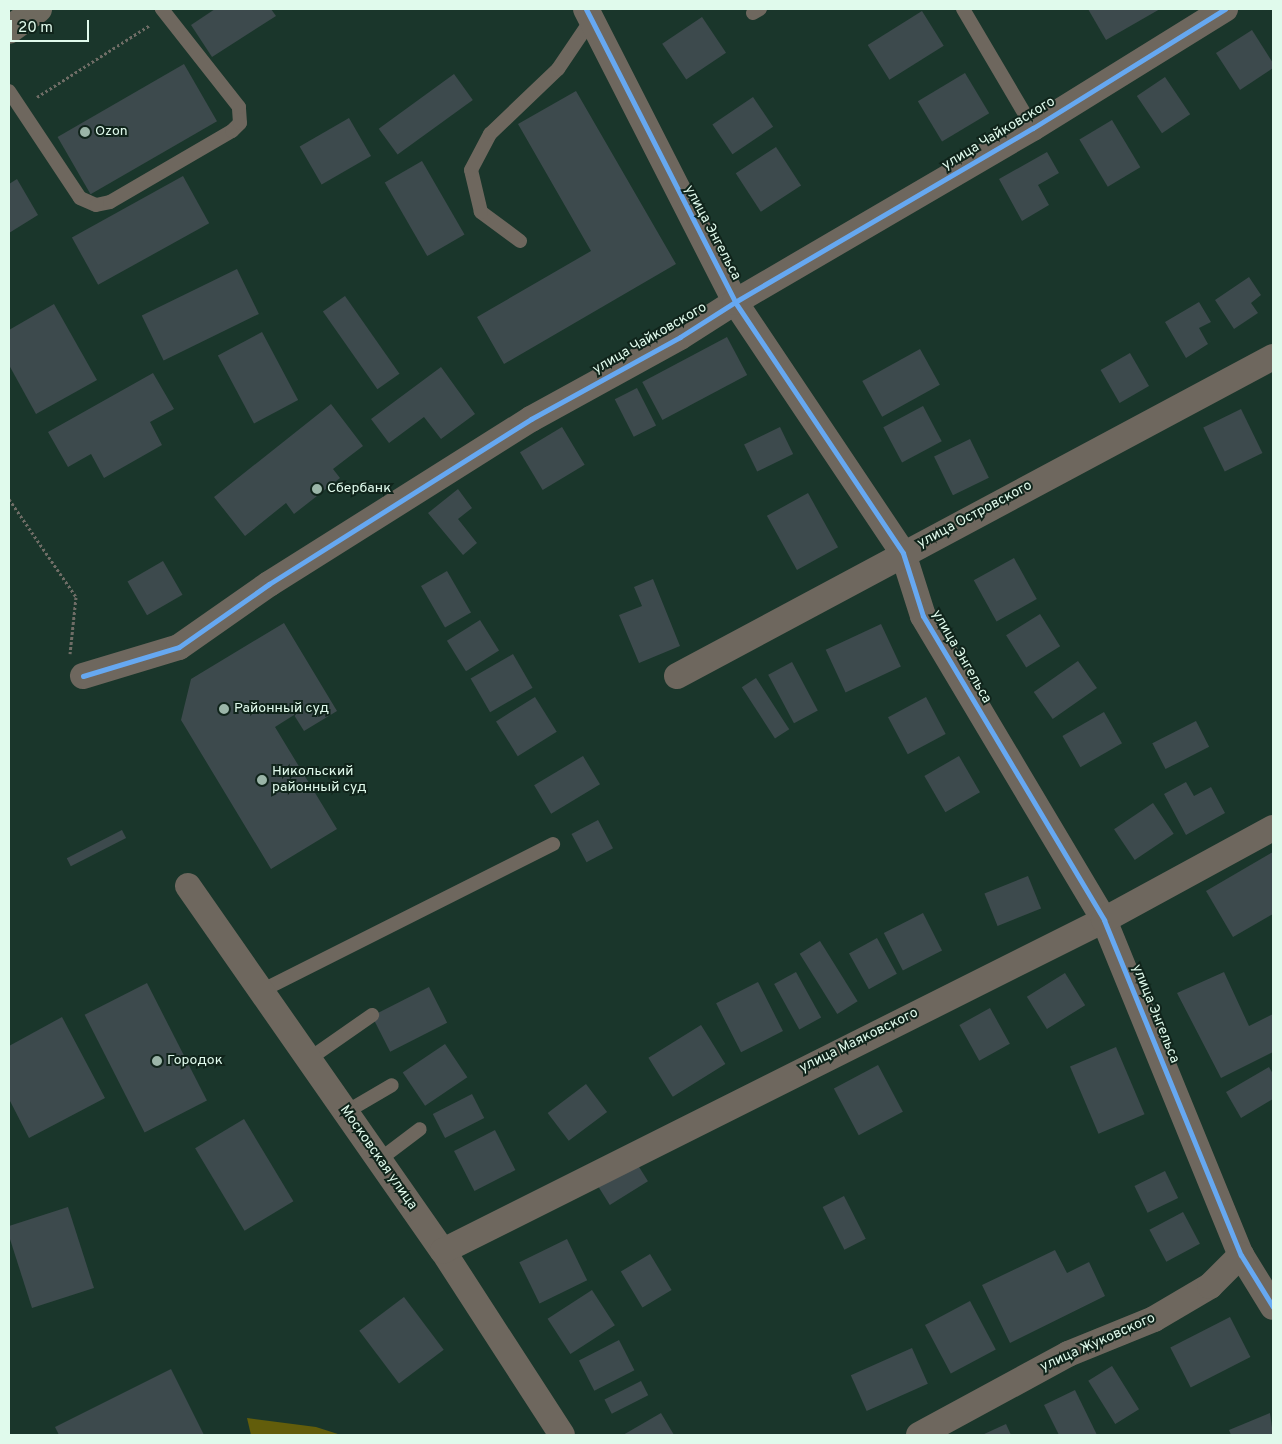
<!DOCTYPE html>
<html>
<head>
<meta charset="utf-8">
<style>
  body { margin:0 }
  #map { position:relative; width:1282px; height:1444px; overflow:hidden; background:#1a362b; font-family:Overpass,sans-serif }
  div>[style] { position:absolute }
  .green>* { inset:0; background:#625d0b }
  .building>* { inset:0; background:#3d4a4d; transform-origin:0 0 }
  .path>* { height:3px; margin-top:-1.5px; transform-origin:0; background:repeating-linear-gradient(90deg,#6f6d66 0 2.5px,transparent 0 5px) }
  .service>* { height:14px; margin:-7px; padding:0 7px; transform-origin:7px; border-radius:7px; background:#6e675e }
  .minor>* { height:26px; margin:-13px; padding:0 13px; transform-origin:13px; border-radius:13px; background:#6e675e }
  .secondary>* { height:28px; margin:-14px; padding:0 14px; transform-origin:14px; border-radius:14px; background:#6e695e }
  .cycleway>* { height:5px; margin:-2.5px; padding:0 2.5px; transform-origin:2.5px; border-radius:2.5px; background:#66a8f1 }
  .dots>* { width:14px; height:14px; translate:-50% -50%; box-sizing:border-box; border:2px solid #10241b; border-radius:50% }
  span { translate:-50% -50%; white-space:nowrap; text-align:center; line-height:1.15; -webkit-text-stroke:4px #10241b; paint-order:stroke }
  .poi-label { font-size:14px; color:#e0faec }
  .left { translate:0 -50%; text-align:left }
  .street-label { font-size:14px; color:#e0faec }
  .frame { position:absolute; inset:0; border:10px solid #e0faec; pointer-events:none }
  .scale { position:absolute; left:10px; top:20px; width:79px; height:22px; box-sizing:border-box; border:2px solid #e0faec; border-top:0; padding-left:6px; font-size:15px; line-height:18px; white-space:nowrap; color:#e0faec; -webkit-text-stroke:4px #10241b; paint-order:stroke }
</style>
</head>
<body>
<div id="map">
  <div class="green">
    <div style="clip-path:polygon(247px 1418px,316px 1427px,341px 1435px,251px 1435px)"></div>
  </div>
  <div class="building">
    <div style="clip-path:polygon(215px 9px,271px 9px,276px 16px,212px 57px,191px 25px)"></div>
    <div style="clip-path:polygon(1088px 9px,1160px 9px,1106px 40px)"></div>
    <div style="left:922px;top:11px;width:41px;height:64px;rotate:58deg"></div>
    <div style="left:702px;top:17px;width:43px;height:48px;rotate:56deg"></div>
    <div style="clip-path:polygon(1252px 30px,1273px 63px,1273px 68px,1240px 90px,1216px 53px)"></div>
    <div style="left:184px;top:64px;width:66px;height:146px;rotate:60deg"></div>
    <div style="left:965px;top:73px;width:47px;height:55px;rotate:59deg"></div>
    <div style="left:454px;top:74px;width:32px;height:93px;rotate:54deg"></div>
    <div style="left:1165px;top:77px;width:45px;height:34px;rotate:56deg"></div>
    <div style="clip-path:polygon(576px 91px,676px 264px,504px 364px,477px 317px,591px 251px,518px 124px)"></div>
    <div style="left:753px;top:97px;width:36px;height:49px;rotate:56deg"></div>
    <div style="left:349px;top:118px;width:44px;height:57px;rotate:60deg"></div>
    <div style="left:1112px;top:120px;width:55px;height:38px;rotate:59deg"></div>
    <div style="left:776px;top:147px;width:46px;height:48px;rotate:57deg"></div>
    <div style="clip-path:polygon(1047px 152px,1059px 173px,1038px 185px,1049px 205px,1022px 221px,999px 179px)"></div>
    <div style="left:422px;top:161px;width:85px;height:43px;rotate:60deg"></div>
    <div style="left:183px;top:176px;width:54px;height:127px;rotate:61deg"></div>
    <div style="clip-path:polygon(17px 179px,38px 215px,9px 233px,9px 184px)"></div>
    <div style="left:237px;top:269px;width:50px;height:106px;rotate:64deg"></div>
    <div style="clip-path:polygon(1249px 277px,1261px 295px,1251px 303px,1258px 313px,1234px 329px,1215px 300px)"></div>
    <div style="left:345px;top:296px;width:95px;height:27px;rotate:55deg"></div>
    <div style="clip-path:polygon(1199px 302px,1211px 322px,1199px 328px,1208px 344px,1186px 358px,1165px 322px)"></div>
    <div style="clip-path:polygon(54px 304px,97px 380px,36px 414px,9px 365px,9px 330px)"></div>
    <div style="left:262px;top:332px;width:77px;height:50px;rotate:62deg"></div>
    <div style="left:727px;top:337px;width:43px;height:96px;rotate:62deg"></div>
    <div style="left:920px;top:349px;width:41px;height:66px;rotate:61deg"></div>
    <div style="left:1130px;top:353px;width:38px;height:34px;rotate:60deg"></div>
    <div style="clip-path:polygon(441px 367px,475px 414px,441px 439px,424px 417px,389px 443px,371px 419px)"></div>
    <div style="clip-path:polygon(153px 373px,174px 409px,150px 422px,162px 445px,104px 478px,91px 454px,68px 467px,48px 432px)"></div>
    <div style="left:637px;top:388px;width:42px;height:25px;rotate:63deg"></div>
    <div style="clip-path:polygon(331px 404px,363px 446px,333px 469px,340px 478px,294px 514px,286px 503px,245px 536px,214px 497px)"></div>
    <div style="left:923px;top:406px;width:40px;height:45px;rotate:62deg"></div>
    <div style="left:1241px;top:409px;width:49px;height:42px;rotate:64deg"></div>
    <div style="left:562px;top:427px;width:44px;height:49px;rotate:59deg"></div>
    <div style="left:780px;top:427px;width:30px;height:40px;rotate:64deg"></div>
    <div style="left:970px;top:439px;width:43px;height:40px;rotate:64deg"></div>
    <div style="clip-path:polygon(458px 489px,472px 508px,458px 519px,477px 543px,463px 555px,428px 513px)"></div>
    <div style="left:808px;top:493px;width:62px;height:47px;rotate:61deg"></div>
    <div style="left:1014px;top:558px;width:47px;height:46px;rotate:61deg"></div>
    <div style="left:163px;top:561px;width:39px;height:41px;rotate:60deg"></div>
    <div style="left:447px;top:571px;width:48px;height:30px;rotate:60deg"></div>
    <div style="clip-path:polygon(653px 579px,680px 646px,639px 663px,619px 615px,642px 606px,634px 587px)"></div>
    <div style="left:1040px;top:614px;width:38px;height:40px;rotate:58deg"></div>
    <div style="left:480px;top:620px;width:36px;height:39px;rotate:58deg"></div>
    <div style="clip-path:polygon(284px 623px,337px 711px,304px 731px,294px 715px,275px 727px,337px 829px,271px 869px,181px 720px,191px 679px)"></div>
    <div style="left:881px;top:624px;width:47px;height:61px;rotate:65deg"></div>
    <div style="left:513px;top:654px;width:39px;height:49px;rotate:60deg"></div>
    <div style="left:1078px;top:661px;width:33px;height:54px;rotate:55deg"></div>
    <div style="left:792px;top:662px;width:55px;height:27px;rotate:62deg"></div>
    <div style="left:756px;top:678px;width:61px;height:17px;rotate:57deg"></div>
    <div style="left:535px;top:697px;width:41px;height:46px;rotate:58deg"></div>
    <div style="left:926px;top:697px;width:42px;height:43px;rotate:62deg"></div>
    <div style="left:1104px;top:712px;width:36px;height:48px;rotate:60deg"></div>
    <div style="left:1196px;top:721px;width:29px;height:49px;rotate:63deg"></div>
    <div style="left:583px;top:756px;width:33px;height:57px;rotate:59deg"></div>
    <div style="left:959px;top:756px;width:42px;height:40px;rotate:60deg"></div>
    <div style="clip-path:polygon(1186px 782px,1194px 796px,1211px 787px,1225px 813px,1186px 835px,1164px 794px)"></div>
    <div style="left:1153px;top:803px;width:37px;height:47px;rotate:56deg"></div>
    <div style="left:598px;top:820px;width:32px;height:30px;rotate:62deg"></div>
    <div style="left:122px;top:830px;width:9px;height:62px;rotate:63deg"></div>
    <div style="clip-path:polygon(1273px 852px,1273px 914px,1233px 937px,1206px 891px)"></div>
    <div style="left:1028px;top:876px;width:35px;height:47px;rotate:68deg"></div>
    <div style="left:923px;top:913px;width:42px;height:44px;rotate:63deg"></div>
    <div style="left:877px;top:938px;width:41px;height:32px;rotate:61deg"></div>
    <div style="left:820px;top:941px;width:71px;height:24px;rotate:58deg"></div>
    <div style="left:796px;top:972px;width:52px;height:25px;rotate:61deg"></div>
    <div style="clip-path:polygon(1224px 972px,1249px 1026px,1273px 1014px,1273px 1052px,1221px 1078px,1177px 993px)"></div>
    <div style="left:1065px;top:973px;width:38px;height:45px;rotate:58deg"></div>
    <div style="left:758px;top:982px;width:55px;height:47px;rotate:63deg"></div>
    <div style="left:147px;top:983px;width:132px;height:70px;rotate:63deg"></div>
    <div style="left:429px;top:987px;width:40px;height:64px;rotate:63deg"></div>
    <div style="left:990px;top:1008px;width:41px;height:35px;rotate:61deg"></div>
    <div style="clip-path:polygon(62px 1017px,105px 1098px,29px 1138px,9px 1099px,9px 1046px)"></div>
    <div style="left:701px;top:1025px;width:46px;height:62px;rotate:58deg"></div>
    <div style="left:445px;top:1044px;width:40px;height:51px;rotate:56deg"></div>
    <div style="left:1116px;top:1047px;width:73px;height:50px;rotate:67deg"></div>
    <div style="left:878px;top:1065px;width:53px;height:50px;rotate:62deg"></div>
    <div style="clip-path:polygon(1269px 1067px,1273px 1074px,1273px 1099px,1241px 1118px,1226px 1092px)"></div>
    <div style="left:586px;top:1084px;width:35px;height:48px;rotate:53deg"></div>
    <div style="left:472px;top:1094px;width:27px;height:44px;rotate:63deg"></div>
    <div style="left:244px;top:1119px;width:96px;height:57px;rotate:59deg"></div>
    <div style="left:495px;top:1130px;width:45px;height:46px;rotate:63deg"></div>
    <div style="left:631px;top:1154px;width:32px;height:45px;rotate:58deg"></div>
    <div style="left:1165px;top:1171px;width:30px;height:34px;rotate:64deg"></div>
    <div style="left:844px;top:1196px;width:48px;height:24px;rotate:63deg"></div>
    <div style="clip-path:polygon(68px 1207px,94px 1288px,32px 1308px,9px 1236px,9px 1226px)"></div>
    <div style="left:1183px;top:1212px;width:36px;height:38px;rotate:62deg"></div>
    <div style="left:567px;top:1239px;width:46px;height:53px;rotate:64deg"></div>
    <div style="clip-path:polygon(1055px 1250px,1067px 1273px,1089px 1262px,1105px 1296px,1010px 1343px,982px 1285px)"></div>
    <div style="left:650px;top:1254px;width:42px;height:34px;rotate:59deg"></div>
    <div style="left:592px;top:1290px;width:42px;height:53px;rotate:57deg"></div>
    <div style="left:404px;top:1297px;width:66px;height:56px;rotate:53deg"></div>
    <div style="left:970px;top:1301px;width:55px;height:51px;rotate:62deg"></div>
    <div style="left:1230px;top:1317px;width:45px;height:67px;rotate:63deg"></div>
    <div style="left:619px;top:1340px;width:34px;height:45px;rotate:63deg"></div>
    <div style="left:912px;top:1348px;width:39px;height:67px;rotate:66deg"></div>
    <div style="left:1112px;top:1366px;width:51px;height:28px;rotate:58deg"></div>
    <div style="clip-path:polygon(171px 1369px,204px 1435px,59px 1435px,55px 1427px)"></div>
    <div style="left:641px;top:1381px;width:16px;height:41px;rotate:63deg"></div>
    <div style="clip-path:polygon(1075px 1390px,1097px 1435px,1059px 1435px,1044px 1405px)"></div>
    <div style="clip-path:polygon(661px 1413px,674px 1435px,623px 1435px)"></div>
    <div style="clip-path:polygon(1270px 1413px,1273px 1435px,1231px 1435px,1229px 1430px)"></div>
    <div style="clip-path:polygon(1006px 1424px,1011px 1435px,982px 1435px)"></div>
  </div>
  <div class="path">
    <div style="left:37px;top:97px;width:134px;rotate:-32.5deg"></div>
    <div style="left:9px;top:499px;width:119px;rotate:55.6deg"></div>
    <div style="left:76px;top:597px;width:57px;rotate:96deg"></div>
  </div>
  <div class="service">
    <div style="left:963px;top:9px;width:138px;rotate:59.5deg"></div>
    <div style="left:753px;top:13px;width:8px;rotate:-30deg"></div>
    <div style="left:9px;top:91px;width:128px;rotate:56.4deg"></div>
    <div style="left:80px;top:198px;width:17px;rotate:24deg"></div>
    <div style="left:96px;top:205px;width:14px;rotate:-12deg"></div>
    <div style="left:110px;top:202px;width:141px;rotate:-30.2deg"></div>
    <div style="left:232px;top:131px;width:11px;rotate:-45deg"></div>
    <div style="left:240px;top:123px;width:16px;rotate:-94deg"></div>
    <div style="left:239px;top:107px;width:125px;rotate:-128.2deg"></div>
    <div style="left:520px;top:241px;width:49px;rotate:-143.4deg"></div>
    <div style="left:481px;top:212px;width:43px;rotate:-103.4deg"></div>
    <div style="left:471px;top:170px;width:41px;rotate:-62.2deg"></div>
    <div style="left:490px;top:134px;width:94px;rotate:-43.7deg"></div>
    <div style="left:558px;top:69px;width:59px;rotate:-56deg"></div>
    <div style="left:261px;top:991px;width:327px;rotate:-26.7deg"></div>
    <div style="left:309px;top:1059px;width:77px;rotate:-34.9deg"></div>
    <div style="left:346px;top:1112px;width:53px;rotate:-30.4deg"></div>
    <div style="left:379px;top:1160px;width:51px;rotate:-37.1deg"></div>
  </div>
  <div class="minor">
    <div style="left:586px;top:9px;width:329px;rotate:63deg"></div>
    <div style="left:735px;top:302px;width:302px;rotate:56.2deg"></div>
    <div style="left:903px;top:553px;width:66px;rotate:72.4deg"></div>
    <div style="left:923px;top:616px;width:354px;rotate:59.2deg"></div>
    <div style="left:1104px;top:920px;width:362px;rotate:67.8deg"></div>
    <div style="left:1241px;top:1255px;width:61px;rotate:58.4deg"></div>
    <div style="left:83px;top:676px;width:100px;rotate:-16.8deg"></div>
    <div style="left:179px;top:647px;width:110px;rotate:-35deg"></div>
    <div style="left:269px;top:584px;width:310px;rotate:-32.2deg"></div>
    <div style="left:531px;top:419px;width:170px;rotate:-28.8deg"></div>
    <div style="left:680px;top:337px;width:65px;rotate:-32.5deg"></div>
    <div style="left:735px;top:302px;width:345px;rotate:-30.3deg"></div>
    <div style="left:1033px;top:128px;width:226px;rotate:-31.8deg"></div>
    <div style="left:677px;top:676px;width:676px;rotate:-28.16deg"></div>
    <div style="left:188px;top:886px;width:445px;rotate:55.1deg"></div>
    <div style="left:443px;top:1251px;width:219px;rotate:57.1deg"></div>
    <div style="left:443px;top:1251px;width:739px;rotate:-26.6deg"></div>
    <div style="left:1104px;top:920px;width:192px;rotate:-28.6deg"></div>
    <div style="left:919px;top:1435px;width:170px;rotate:-28.5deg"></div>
    <div style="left:1068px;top:1354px;width:93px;rotate:-22.1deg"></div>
    <div style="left:1154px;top:1319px;width:65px;rotate:-30.5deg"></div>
    <div style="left:1210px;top:1286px;width:44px;rotate:-45deg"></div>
  </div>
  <div class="secondary">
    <div style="left:9px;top:30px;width:36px;rotate:-36deg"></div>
  </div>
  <div class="cycleway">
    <div style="left:586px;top:9px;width:329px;rotate:63deg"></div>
    <div style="left:735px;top:302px;width:302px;rotate:56.2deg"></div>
    <div style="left:903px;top:553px;width:66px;rotate:72.4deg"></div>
    <div style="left:923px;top:616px;width:354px;rotate:59.2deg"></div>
    <div style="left:1104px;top:920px;width:362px;rotate:67.8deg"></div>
    <div style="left:1241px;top:1255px;width:61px;rotate:58.4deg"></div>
    <div style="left:83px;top:676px;width:100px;rotate:-16.8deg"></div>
    <div style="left:179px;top:647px;width:110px;rotate:-35deg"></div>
    <div style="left:269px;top:584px;width:310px;rotate:-32.2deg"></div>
    <div style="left:531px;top:419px;width:170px;rotate:-28.8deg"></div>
    <div style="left:680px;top:337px;width:65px;rotate:-32.5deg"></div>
    <div style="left:735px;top:302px;width:345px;rotate:-30.3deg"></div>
    <div style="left:1033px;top:128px;width:226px;rotate:-31.8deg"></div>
  </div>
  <div class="dots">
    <div style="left:85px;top:132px;background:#9bb5a8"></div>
    <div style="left:317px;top:489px;background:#9bb5a8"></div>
    <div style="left:224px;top:709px;background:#9bb5a8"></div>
    <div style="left:262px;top:780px;background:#9bb5a8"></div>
    <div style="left:157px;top:1061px;background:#9bb5a8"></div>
  </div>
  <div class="poi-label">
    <span class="left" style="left:95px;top:132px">Ozon</span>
    <span class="left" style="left:327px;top:489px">Сбербанк</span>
    <span class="left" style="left:234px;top:709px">Районный суд</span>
    <span class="left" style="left:272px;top:780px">Никольский<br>районный суд</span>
    <span class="left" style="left:167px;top:1061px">Городок</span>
  </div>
  <div class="street-label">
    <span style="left:999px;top:134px;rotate:-31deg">улица Чайковского</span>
    <span style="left:712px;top:233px;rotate:62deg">улица Энгельса</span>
    <span style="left:650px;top:339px;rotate:-30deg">улица Чайковского</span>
    <span style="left:975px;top:515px;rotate:-28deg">улица Островского</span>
    <span style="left:961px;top:657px;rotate:60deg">улица Энгельса</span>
    <span style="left:1155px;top:1014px;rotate:68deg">улица Энгельса</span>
    <span style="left:859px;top:1041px;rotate:-26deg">улица Маяковского</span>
    <span style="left:378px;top:1158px;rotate:55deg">Московская улица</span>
    <span style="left:1098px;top:1343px;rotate:-24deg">улица Жуковского</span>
  </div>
  <div class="frame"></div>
  <div class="scale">20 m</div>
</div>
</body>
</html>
